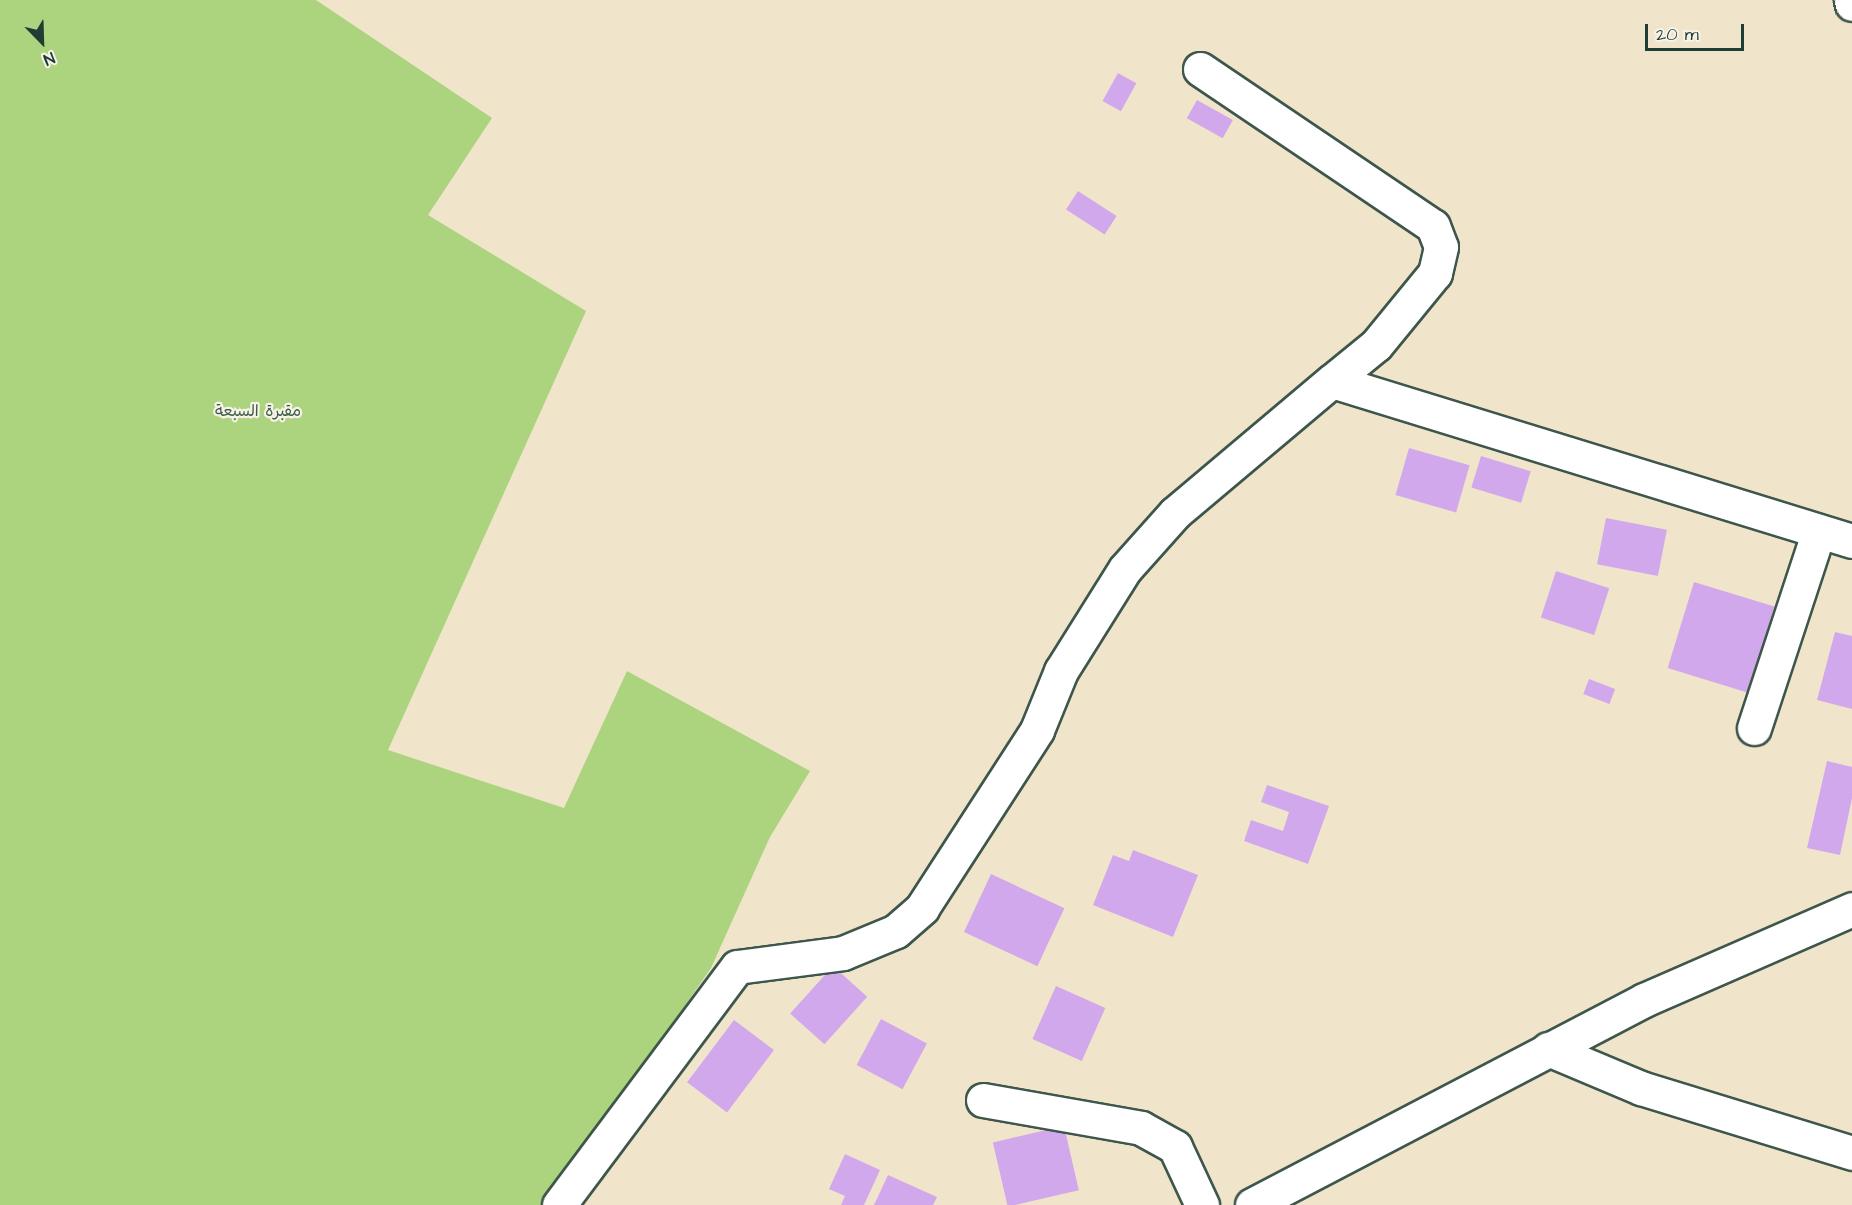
<!DOCTYPE html>
<html>
<head>
<meta charset="utf-8">
<style>
  body { margin:0 }
  #map { position:relative; width:1852px; height:1205px; overflow:hidden; background:#f0e5cb; font-family:"Architects Daughter","Playpen Sans Arabic",sans-serif }
  div>[style] { position:absolute }
  .green>* { inset:0; background:#acd47f }
  .building>* { inset:0; background:#d2a8ec; transform-origin:0 0 }
  .roads { filter:drop-shadow(2px 0 #3e564b) drop-shadow(-2px 0 #3e564b) drop-shadow(0 2px #3e564b) drop-shadow(0 -2px #3e564b) }
  .minor>* { height:33px; margin:-16.5px; padding:0 16.5px; transform-origin:16.5px; border-radius:16.5px; background:#fff }
  span { translate:-50% -50%; white-space:nowrap; text-align:center; line-height:1.15; -webkit-text-stroke:4.5px #f7f3e8; paint-order:stroke }
  .park-label { font-size:16px; color:#3b5b43 }
  .north { position:absolute; left:12px; top:12px; width:60px; height:60px; -webkit-text-stroke:4px #f7f3e8; paint-order:stroke; rotate:157deg; font-size:16px; font-weight:700; line-height:24px; text-align:center; color:#1f3d34 }
  .north::after { content:''; display:block; margin:auto; width:21px; height:27px; background:#1f3d34; clip-path:polygon(50% 0,100% 100%,50% 72%,0 100%) }
  .scale { position:absolute; left:1645px; top:24px; width:99px; height:27px; box-sizing:border-box; border:3px solid #1f3d34; border-top:0; padding-left:8px; font-size:18px; line-height:21px; white-space:nowrap; color:#1f3d34; -webkit-text-stroke:4px #f7f3e8; paint-order:stroke }
</style>
</head>
<body>
<div id="map">
  <div class="green">
    <div style="clip-path:polygon(0 0,316px 0,492px 118px,428px 215px,586px 311px,388px 750px,564px 808px,627px 671px,810px 771px,770px 837px,711px 968px,546px 1205px,0 1205px)"></div>
  </div>
  <div class="building">
    <div style="left:1118px;top:73px;width:21px;height:32px;rotate:29deg"></div>
    <div style="left:1197px;top:100px;width:41px;height:21px;rotate:29deg"></div>
    <div style="left:1078px;top:191px;width:46px;height:22px;rotate:33deg"></div>
    <div style="left:1409px;top:448px;width:63px;height:49px;rotate:16deg"></div>
    <div style="left:1481px;top:456px;width:52px;height:33px;rotate:17deg"></div>
    <div style="left:1606px;top:518px;width:62px;height:47px;rotate:11deg"></div>
    <div style="left:1556px;top:571px;width:56px;height:49px;rotate:18deg"></div>
    <div style="left:1694px;top:582px;width:84px;height:90px;rotate:17deg"></div>
    <div style="clip-path:polygon(1835px 632px,1852px 636px,1852px 709px,1817px 700px)"></div>
    <div style="left:1589px;top:679px;width:28px;height:16px;rotate:21deg"></div>
    <div style="clip-path:polygon(1827px 761px,1852px 767px,1852px 798px,1840px 855px,1807px 848px)"></div>
    <div style="clip-path:polygon(1267px 785px,1329px 806px,1308px 864px,1244px 841px,1251px 820px,1283px 831px,1289px 812px,1261px 802px)"></div>
    <div style="clip-path:polygon(1133px 850px,1198px 875px,1173px 937px,1093px 905px,1113px 855px,1129px 861px)"></div>
    <div style="left:991px;top:874px;width:81px;height:64px;rotate:25deg"></div>
    <div style="left:833px;top:966px;width:46px;height:64px;rotate:42deg"></div>
    <div style="left:1056px;top:986px;width:54px;height:58px;rotate:24deg"></div>
    <div style="left:881px;top:1019px;width:52px;height:52px;rotate:28deg"></div>
    <div style="left:734px;top:1020px;width:50px;height:78px;rotate:37deg"></div>
    <div style="left:1064px;top:1126px;width:66px;height:73px;rotate:77deg"></div>
    <div style="clip-path:polygon(845px 1154px,880px 1170px,864px 1205px,841px 1205px,845px 1196px,829px 1189px)"></div>
    <div style="clip-path:polygon(888px 1175px,937px 1197px,933px 1205px,874px 1205px)"></div>
  </div>
  <div class="roads">
    <div class="minor">
      <div style="left:1851px;top:0;width:4px;rotate:76deg"></div>
      <div style="left:1200px;top:69px;width:281px;rotate:34deg"></div>
      <div style="left:1433px;top:226px;width:22px;rotate:69deg"></div>
      <div style="left:1441px;top:247px;width:27px;rotate:103deg"></div>
      <div style="left:1435px;top:273px;width:93px;rotate:129.3deg"></div>
      <div style="left:1376px;top:345px;width:57px;rotate:140.7deg"></div>
      <div style="left:1754px;top:728px;width:205px;rotate:-71.8deg"></div>
      <div style="left:1548px;top:1049px;width:101px;rotate:22.8deg"></div>
      <div style="left:1641px;top:1088px;width:221px;rotate:17.1deg"></div>
      <div style="left:983px;top:1100px;width:160px;rotate:10deg"></div>
      <div style="left:1141px;top:1128px;width:39px;rotate:29deg"></div>
      <div style="left:1175px;top:1147px;width:64px;rotate:65deg"></div>
      <div style="left:559px;top:1205px;width:297px;rotate:-53.2deg"></div>
      <div style="left:737px;top:967px;width:107px;rotate:-7.5deg"></div>
      <div style="left:843px;top:953px;width:57px;rotate:-22.5deg"></div>
      <div style="left:896px;top:931px;width:35px;rotate:-41deg"></div>
      <div style="left:922px;top:908px;width:212px;rotate:-57.1deg"></div>
      <div style="left:1037px;top:730px;width:64px;rotate:-67.9deg"></div>
      <div style="left:1061px;top:671px;width:120px;rotate:-57.9deg"></div>
      <div style="left:1125px;top:569px;width:75px;rotate:-48.2deg"></div>
      <div style="left:1175px;top:513px;width:205px;rotate:-40.1deg"></div>
      <div style="left:1332px;top:381px;width:544px;rotate:17.1deg"></div>
      <div style="left:1252px;top:1205px;width:442px;rotate:-27.6deg"></div>
      <div style="left:1644px;top:1000px;width:227px;rotate:-23.6deg"></div>
    </div>
  </div>
  <div class="park-label">
    <span style="left:258px;top:411px">مقبرة السبعة</span>
  </div>
  <div class="north">N</div>
  <div class="scale">20 m</div>
</div>
</body>
</html>
